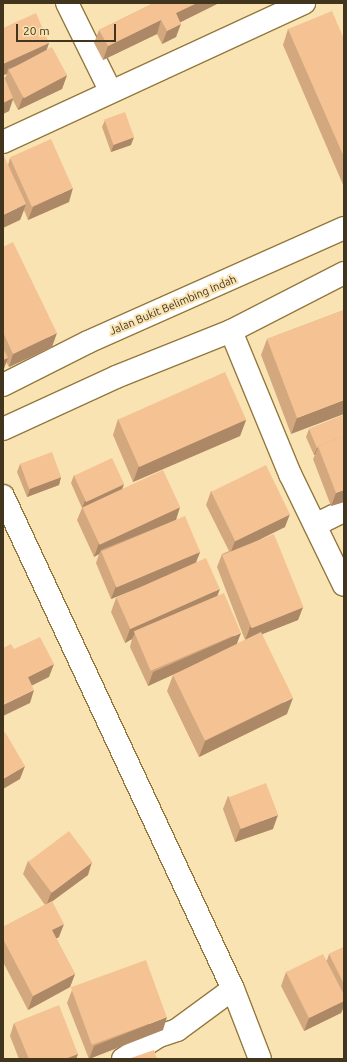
<!DOCTYPE html>
<html>
<head>
<meta charset="utf-8">
<style>
  body { margin:0 }
  #map { position:relative; width:347px; height:1062px; overflow:hidden; background:#fae3b2; font-family:Ubuntu,sans-serif }
  div>[style] { position:absolute }
  .roads { filter:drop-shadow(1px 0 #94793e) drop-shadow(-1px 0 #94793e) drop-shadow(0 1px #94793e) drop-shadow(0 -1px #94793e) }
  .minor>* { height:22px; margin:-11px; padding:0 11px; transform-origin:11px; border-radius:11px; background:#fff }
  .wall>* { inset:0; background:#d3a87e }
  .shaded-wall>* { inset:0; background:#ac8867 }
  .building>* { inset:0; background:#f5c393; transform-origin:0 0 }
  span { translate:-50% -50%; white-space:nowrap; text-align:center; line-height:1.15; -webkit-text-stroke:4px #fae3b2; paint-order:stroke }
  .street-label { font-size:11px; color:#41361d }
  .frame { position:absolute; inset:0; border:4px solid #41361d; pointer-events:none }
  .scale { position:absolute; left:16px; top:24px; width:100px; height:18px; box-sizing:border-box; border:2px solid #41361d; border-top:0; padding-left:5px; font-size:12px; line-height:14px; white-space:nowrap; color:#41361d; -webkit-text-stroke:3px #fae3b2; paint-order:stroke }
</style>
</head>
<body>
<div id="map">
  <div class="roads">
    <div class="minor">
      <div style="left:67px;top:3px;width:99px;rotate:63.7deg"></div>
      <div style="left:3px;top:142px;width:332px;rotate:-24.8deg"></div>
      <div style="left:231px;top:331px;width:155px;rotate:67.6deg"></div>
      <div style="left:290px;top:474px;width:123px;rotate:64.1deg"></div>
      <div style="left:3px;top:385px;width:95px;rotate:-26.8deg"></div>
      <div style="left:88px;top:342px;width:280px;rotate:-24deg"></div>
      <div style="left:3px;top:429px;width:124px;rotate:-24.7deg"></div>
      <div style="left:116px;top:377px;width:124px;rotate:-21.8deg"></div>
      <div style="left:231px;top:331px;width:127px;rotate:-27.2deg"></div>
      <div style="left:3px;top:496px;width:544px;rotate:64.99deg"></div>
      <div style="left:233px;top:989px;width:75px;rotate:68.9deg"></div>
      <div style="left:315px;top:525px;width:32px;rotate:-26deg"></div>
      <div style="left:123px;top:1059px;width:43px;rotate:-32.6deg"></div>
      <div style="left:159px;top:1036px;width:19px;rotate:-18deg"></div>
      <div style="left:177px;top:1030px;width:69px;rotate:-36.2deg"></div>
    </div>
  </div>
  <div class="wall">
    <div style="clip-path:polygon(154px 3px,219px 3px,180px 22px,176px 37px,162px 44px,157px 34px,103px 60px,94px 43px,99px 30px)"></div>
    <div style="clip-path:polygon(evenodd,3px 28px,49px 43px,47px 49px,67px 75px,62px 89px,18px 110px,13px 100px,9px 111px,3px 114px,3px 28px,7px 74px,5px 78px,3px 75px,7px 74px)"></div>
    <div style="clip-path:polygon(288px 29px,344px 39px,344px 187px,283px 45px)"></div>
    <div style="clip-path:polygon(105px 120px,131px 145px,111px 152px,102px 127px)"></div>
    <div style="clip-path:polygon(10px 158px,69px 202px,28px 220px,24px 210px,20px 220px,8px 165px)"></div>
    <div style="clip-path:polygon(3px 247px,52px 347px,9px 367px,6px 362px,3px 371px)"></div>
    <div style="clip-path:polygon(344px 310px,291px 434px,261px 355px,267px 339px)"></div>
    <div style="clip-path:polygon(344px 415px,344px 502px,331px 506px,313px 459px,315px 455px,314px 455px,306px 437px,309px 429px)"></div>
    <div style="clip-path:polygon(118px 419px,246px 420px,240px 436px,133px 482px,113px 435px)"></div>
    <div style="clip-path:polygon(20px 464px,61px 477px,59px 485px,27px 497px,17px 472px)"></div>
    <div style="clip-path:polygon(74px 475px,124px 484px,122px 489px,180px 507px,176px 519px,200px 552px,196px 562px,217px 596px,237px 644px,245px 640px,217px 567px,222px 554px,229px 551px,206px 505px,211px 491px,285px 527px,261px 539px,303px 607px,298px 620px,262px 634px,287px 714px,199px 757px,167px 691px,173px 675px,190px 667px,148px 686px,130px 647px,132px 639px,125px 643px,111px 612px,116px 598px,141px 587px,111px 599px,96px 563px,99px 554px,94px 557px,77px 520px,82px 508px,71px 483px)"></div>
    <div style="clip-path:polygon(228px 796px,273px 829px,235px 842px,223px 809px)"></div>
    <div style="clip-path:polygon(28px 861px,88px 875px,52px 901px,59px 937px,56px 938px,75px 974px,70px 987px,28px 1010px,3px 962px,3px 927px,45px 905px,23px 874px)"></div>
    <div style="clip-path:polygon(344px 947px,344px 1007px,341px 1013px,304px 1031px,281px 986px,286px 972px,327px 960px,329px 954px)"></div>
    <div style="clip-path:polygon(72px 990px,163px 1030px,89px 1059px,67px 1003px)"></div>
    <div style="clip-path:polygon(14px 1023px,78px 1054px,76px 1059px,19px 1059px,10px 1036px)"></div>
  </div>
  <div class="shaded-wall">
    <div style="clip-path:polygon(197px 3px,219px 3px,171px 27px,176px 13px)"></div>
    <div style="clip-path:polygon(161px 20px,157px 34px,103px 60px,108px 46px)"></div>
    <div style="clip-path:polygon(181px 24px,176px 37px,162px 44px,167px 31px)"></div>
    <div style="clip-path:polygon(49px 43px,44px 56px,8px 69px,7px 74px,3px 75px,3px 64px)"></div>
    <div style="clip-path:polygon(67px 75px,62px 89px,18px 110px,23px 97px)"></div>
    <div style="clip-path:polygon(13px 98px,9px 111px,3px 114px,3px 103px)"></div>
    <div style="clip-path:polygon(134px 137px,131px 145px,111px 152px,114px 144px)"></div>
    <div style="clip-path:polygon(73px 188px,69px 202px,28px 220px,33px 207px)"></div>
    <div style="clip-path:polygon(26px 204px,20px 220px,3px 228px,3px 215px)"></div>
    <div style="clip-path:polygon(57px 333px,52px 347px,9px 367px,13px 354px)"></div>
    <div style="clip-path:polygon(8px 358px,3px 371px,3px 360px)"></div>
    <div style="clip-path:polygon(344px 400px,344px 414px,291px 434px,297px 418px)"></div>
    <div style="clip-path:polygon(246px 420px,240px 436px,133px 482px,139px 466px)"></div>
    <div style="clip-path:polygon(318px 447px,315px 455px,314px 455px,317px 448px)"></div>
    <div style="clip-path:polygon(61px 477px,59px 485px,27px 497px,30px 489px)"></div>
    <div style="clip-path:polygon(124px 484px,121px 492px,82px 508px,85px 501px)"></div>
    <div style="clip-path:polygon(344px 490px,344px 502px,331px 506px,336px 493px)"></div>
    <div style="clip-path:polygon(180px 507px,176px 520px,101px 550px,99px 554px,94px 557px,99px 543px)"></div>
    <div style="clip-path:polygon(290px 514px,285px 527px,230px 554px,235px 541px)"></div>
    <div style="clip-path:polygon(200px 552px,195px 565px,111px 599px,116px 586px)"></div>
    <div style="clip-path:polygon(220px 589px,215px 602px,135px 633px,132px 639px,125px 643px,130px 629px)"></div>
    <div style="clip-path:polygon(303px 607px,298px 620px,245px 641px,250px 627px)"></div>
    <div style="clip-path:polygon(241px 633px,236px 646px,148px 686px,153px 672px)"></div>
    <div style="clip-path:polygon(54px 664px,49px 677px,23px 690px,28px 677px)"></div>
    <div style="clip-path:polygon(34px 690px,30px 703px,3px 716px,3px 705px)"></div>
    <div style="clip-path:polygon(293px 698px,287px 714px,199px 757px,205px 741px)"></div>
    <div style="clip-path:polygon(25px 766px,20px 779px,3px 789px,3px 779px)"></div>
    <div style="clip-path:polygon(278px 815px,273px 829px,235px 842px,240px 829px)"></div>
    <div style="clip-path:polygon(92px 862px,88px 875px,46px 906px,51px 893px)"></div>
    <div style="clip-path:polygon(64px 924px,59px 937px,47px 944px,52px 930px)"></div>
    <div style="clip-path:polygon(75px 974px,70px 987px,28px 1010px,33px 996px)"></div>
    <div style="clip-path:polygon(344px 1001px,344px 1006px,341px 1013px,304px 1031px,309px 1018px)"></div>
    <div style="clip-path:polygon(167px 1017px,163px 1030px,89px 1059px,94px 1046px)"></div>
    <div style="clip-path:polygon(78px 1054px,76px 1059px,65px 1059px)"></div>
  </div>
  <div class="building">
    <div style="clip-path:polygon(154px 3px,197px 3px,176px 13px,181px 24px,167px 31px,161px 20px,108px 46px,99px 30px)"></div>
    <div style="clip-path:polygon(332px 11px,344px 39px,344px 157px,288px 29px)"></div>
    <div style="clip-path:polygon(36px 13px,49px 43px,3px 64px,3px 28px)"></div>
    <div style="left:52px;top:47px;width:32px;height:49px;rotate:62deg"></div>
    <div style="clip-path:polygon(3px 74px,13px 98px,3px 103px)"></div>
    <div style="left:125px;top:112px;width:27px;height:22px;rotate:70deg"></div>
    <div style="left:51px;top:139px;width:54px;height:45px;rotate:66deg"></div>
    <div style="clip-path:polygon(3px 154px,26px 204px,3px 215px)"></div>
    <div style="clip-path:polygon(13px 242px,57px 333px,13px 354px,3px 332px,3px 247px)"></div>
    <div style="clip-path:polygon(344px 310px,344px 400px,297px 418px,267px 339px)"></div>
    <div style="clip-path:polygon(3px 348px,8px 358px,3px 360px)"></div>
    <div style="left:225px;top:372px;width:52px;height:117px;rotate:66deg"></div>
    <div style="clip-path:polygon(344px 415px,344px 436px,318px 446px,318px 447px,317px 448px,309px 429px)"></div>
    <div style="clip-path:polygon(344px 436px,344px 490px,336px 493px,318px 446px)"></div>
    <div style="left:52px;top:452px;width:27px;height:34px;rotate:70deg"></div>
    <div style="left:112px;top:458px;width:29px;height:42px;rotate:65deg"></div>
    <div style="left:266px;top:465px;width:55px;height:61px;rotate:64deg"></div>
    <div style="left:163px;top:470px;width:41px;height:89px;rotate:65deg"></div>
    <div style="left:185px;top:516px;width:39px;height:91px;rotate:67deg"></div>
    <div style="left:274px;top:534px;width:79px;height:56px;rotate:68deg"></div>
    <div style="left:206px;top:558px;width:34px;height:98px;rotate:66deg"></div>
    <div style="left:224px;top:593px;width:43px;height:98px;rotate:67deg"></div>
    <div style="left:261px;top:632px;width:73px;height:98px;rotate:64deg"></div>
    <div style="clip-path:polygon(40px 637px,54px 664px,28px 677px,34px 690px,3px 705px,3px 648px,11px 644px,14px 649px)"></div>
    <div style="clip-path:polygon(5px 732px,25px 766px,3px 779px,3px 734px)"></div>
    <div style="left:266px;top:783px;width:34px;height:40px;rotate:69deg"></div>
    <div style="left:69px;top:831px;width:39px;height:51px;rotate:53deg"></div>
    <div style="clip-path:polygon(52px 901px,64px 924px,52px 930px,75px 974px,33px 996px,3px 939px,3px 927px)"></div>
    <div style="clip-path:polygon(344px 947px,344px 984px,329px 954px)"></div>
    <div style="clip-path:polygon(323px 954px,344px 995px,344px 1001px,309px 1018px,286px 972px)"></div>
    <div style="left:146px;top:960px;width:61px;height:80px;rotate:70deg"></div>
    <div style="clip-path:polygon(59px 1005px,78px 1054px,65px 1059px,29px 1059px,14px 1023px)"></div>
    <div style="clip-path:polygon(154px 1050px,157px 1059px,128px 1059px)"></div>
  </div>
  <div class="street-label">
    <span style="left:173px;top:305px;rotate:-23deg">Jalan Bukit Belimbing Indah</span>
  </div>
  <div class="frame"></div>
  <div class="scale">20 m</div>
</div>
</body>
</html>
